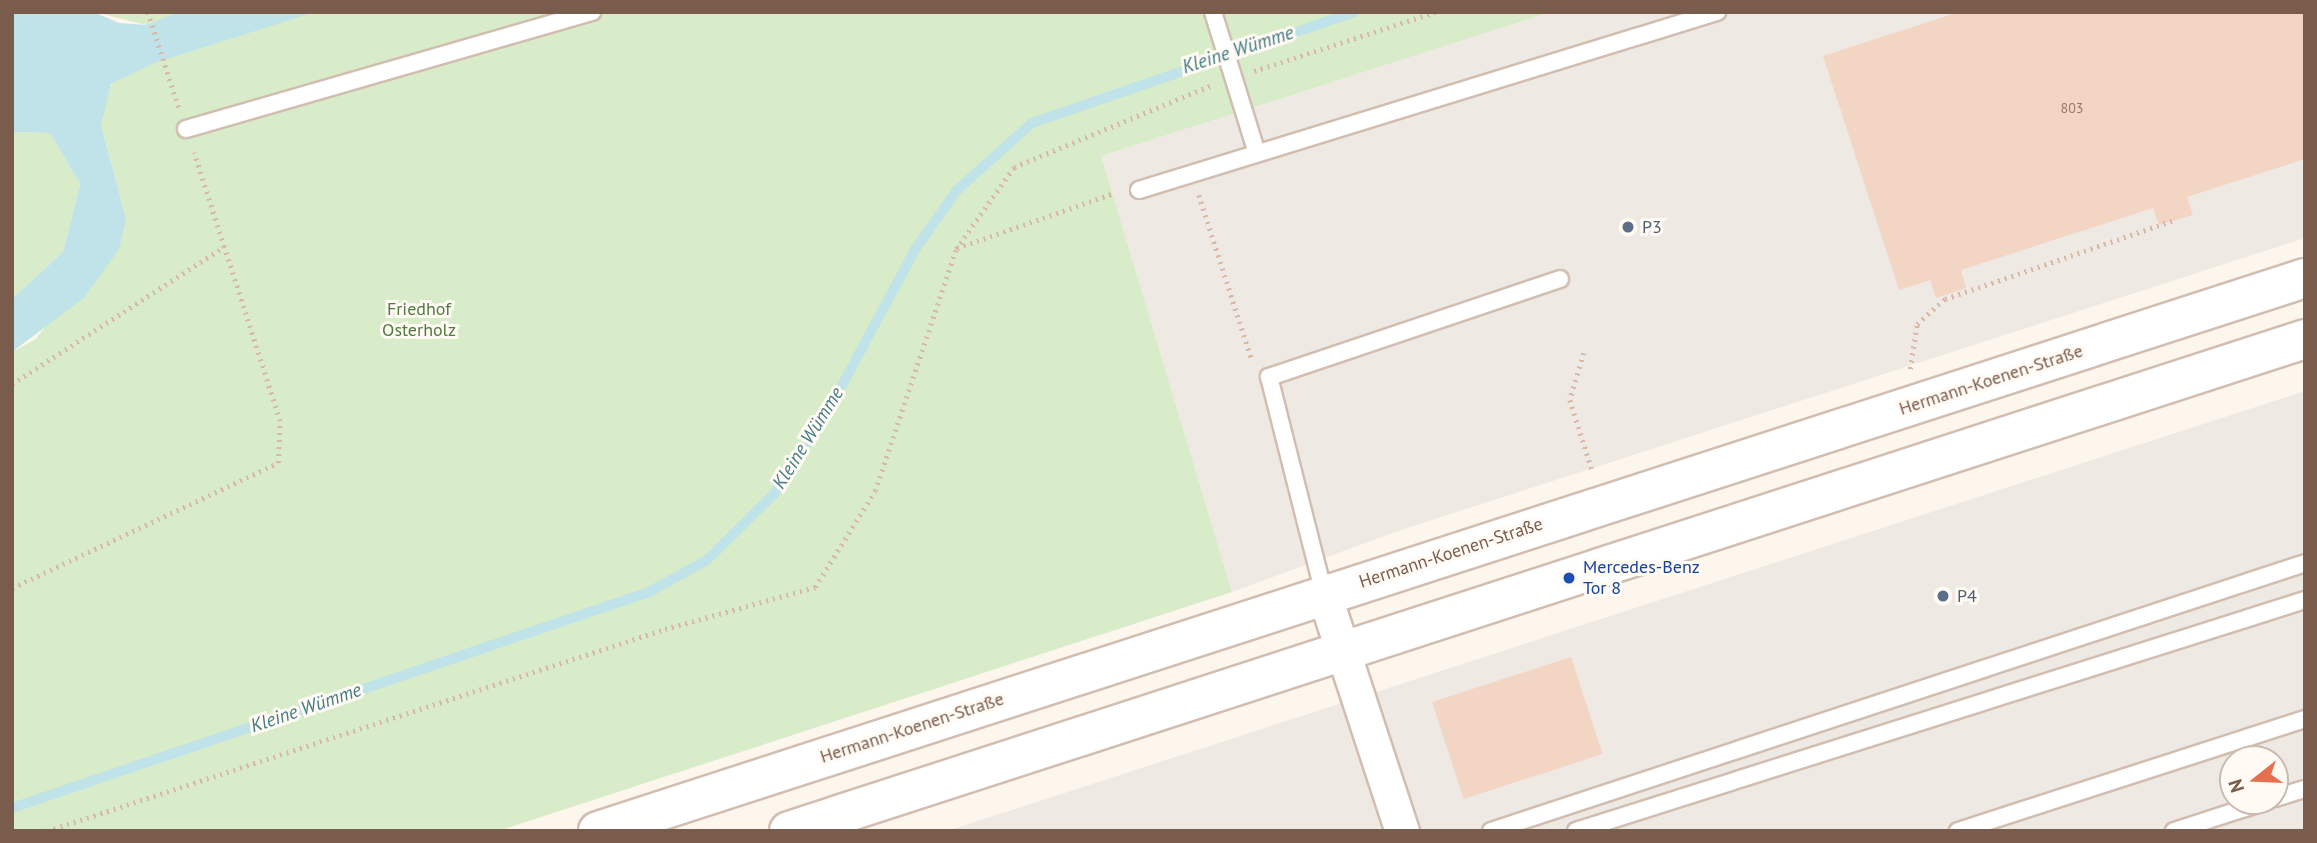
<!DOCTYPE html>
<html>
<head>
<meta charset="utf-8">
<style>
  body { margin:0 }
  #map { position:relative; width:2317px; height:843px; overflow:hidden; background:#fdf6ec; font-family:"PT Sans",sans-serif }
  div>[style] { position:absolute }
  .industrial>* { inset:0; background:#efe9e4 }
  .green>* { inset:0; background:#d8ecc9 }
  .water>* { inset:0; background:#bfe3e8 }
  .stream>* { height:10px; margin:-5px; padding:0 5px; transform-origin:5px; border-radius:5px; background:#bfe3e8 }
  .building>* { inset:0; background:#f3d5c3; transform-origin:0 0 }
  .path>* { height:4.5px; margin-top:-2.25px; transform-origin:0; background:repeating-linear-gradient(90deg,#d9b8a5 0 2px,transparent 0 7px) }
  .roads { filter:drop-shadow(2px 0 #d1beb0) drop-shadow(-2px 0 #d1beb0) drop-shadow(0 2px #d1beb0) drop-shadow(0 -2px #d1beb0) }
  .lane>* { height:16px; margin:-8px; padding:0 8px; transform-origin:8px; border-radius:8px; background:#fff }
  .street>* { height:33px; margin:-16.5px; padding:0 16.5px; transform-origin:16.5px; border-radius:16.5px; background:#fff }
  .secondary>* { height:38px; margin:-19px; padding:0 19px; transform-origin:19px; border-radius:19px; background:#fff }
  .dots>* { width:19px; height:19px; translate:-50% -50%; box-sizing:border-box; border:4px solid #fffaf3; border-radius:50% }
  span { translate:-50% -50%; white-space:nowrap; text-align:center; line-height:1.15; -webkit-text-stroke:6px #fffaf3; paint-order:stroke }
  .number-label { font-size:14px; color:#987a6a }
  .number-label span { -webkit-text-stroke-width:0 }
  .service-label { font-size:18px; color:#4e5e75 }
  .left { translate:0 -50%; text-align:left }
  .park-label { font-size:18px; color:#537a41 }
  .street-label { font-size:18px; color:#7a5c4d }
  .transit-label { font-size:18px; color:#164399 }
  .water-label { font-size:19px; color:#437c86; font-style:italic }
  .frame { position:absolute; inset:0; border:14px solid #7a5c4d; pointer-events:none }
  .north { position:absolute; left:2219px; top:745px; width:70px; height:70px; box-sizing:border-box; background:#fffaf3; border:2px solid #cabbb1; border-radius:50%; rotate:252deg; font-size:19px; font-weight:700; line-height:28px; text-align:center; color:#7a5c4d }
  .north::after { content:''; display:block; margin:auto; width:24px; height:32px; background:#e76f51; clip-path:polygon(50% 0,100% 100%,50% 72%,0 100%) }
</style>
</head>
<body>
<div id="map">
  <div class="industrial">
    <div style="clip-path:polygon(1551px 12px,2305px 12px,2305px 238px,1398px 531px,1232px 592px,1100px 156px)"></div>
    <div style="clip-path:polygon(evenodd,2305px 391px,2305px 831px,947px 831px,2305px 391px,2233px 759px,2275px 759px,2275px 801px,2233px 801px,2233px 759px)"></div>
  </div>
  <div class="green">
    <div style="clip-path:polygon(94px 12px,1551px 12px,1101px 156px,1232px 592px,498px 831px,12px 831px,12px 352px,36px 339px,126px 219px,101px 125px,103px 100px,146px 25px)"></div>
    <div style="clip-path:polygon(12px 132px,50px 133px,80px 184px,63px 252px,12px 299px)"></div>
  </div>
  <div class="water">
    <div style="clip-path:polygon(12px 12px,94px 12px,119px 23px,146px 25px,179px 12px,315px 12px,154px 63px,111px 84px,101px 125px,126px 219px,119px 249px,85px 297px,12px 352px,12px 299px,63px 252px,80px 184px,50px 133px,12px 132px)"></div>
  </div>
  <div class="stream">
    <div style="left:12px;top:808px;width:673px;rotate:-18.73deg"></div>
    <div style="left:649px;top:592px;width:66px;rotate:-28.9deg"></div>
    <div style="left:707px;top:560px;width:95px;rotate:-44.6deg"></div>
    <div style="left:775px;top:493px;width:93px;rotate:-56.8deg"></div>
    <div style="left:826px;top:415px;width:190px;rotate:-61.7deg"></div>
    <div style="left:916px;top:248px;width:71px;rotate:-54.7deg"></div>
    <div style="left:957px;top:190px;width:101px;rotate:-41.8deg"></div>
    <div style="left:1032px;top:123px;width:341px;rotate:-19deg"></div>
  </div>
  <div class="building">
    <div style="clip-path:polygon(1959px 12px,2305px 12px,2305px 159px,2187px 197px,2193px 215px,2159px 225px,2153px 208px,1961px 270px,1966px 288px,1936px 298px,1930px 280px,1899px 290px,1823px 56px)"></div>
    <div style="left:1571px;top:657px;width:102px;height:146px;rotate:72deg"></div>
  </div>
  <div class="path">
    <div style="left:148px;top:12px;width:101px;rotate:72.1deg"></div>
    <div style="left:1254px;top:71px;width:191px;rotate:-18deg"></div>
    <div style="left:1199px;top:195px;width:173px;rotate:72.2deg"></div>
    <div style="left:957px;top:248px;width:166px;rotate:-19.3deg"></div>
    <div style="left:1584px;top:353px;width:49px;rotate:106.6deg"></div>
    <div style="left:1570px;top:400px;width:77px;rotate:72.5deg"></div>
    <div style="left:1910px;top:369px;width:46px;rotate:-81.2deg"></div>
    <div style="left:1917px;top:324px;width:38px;rotate:-42deg"></div>
    <div style="left:1945px;top:299px;width:243px;rotate:-19deg"></div>
    <div style="left:12px;top:384px;width:252px;rotate:-32.9deg"></div>
    <div style="left:224px;top:247px;width:99px;rotate:-107.7deg"></div>
    <div style="left:12px;top:588px;width:294px;rotate:-25.2deg"></div>
    <div style="left:278px;top:463px;width:42px;rotate:-87.3deg"></div>
    <div style="left:280px;top:421px;width:183px;rotate:-107.8deg"></div>
    <div style="left:47px;top:831px;width:650px;rotate:-18.1deg"></div>
    <div style="left:665px;top:629px;width:156px;rotate:-15.6deg"></div>
    <div style="left:815px;top:587px;width:113px;rotate:-58deg"></div>
    <div style="left:875px;top:491px;width:255px;rotate:-71.5deg"></div>
    <div style="left:956px;top:249px;width:100px;rotate:-54.7deg"></div>
    <div style="left:1014px;top:167px;width:212px;rotate:-22.5deg"></div>
  </div>
  <div class="roads">
    <div class="lane">
      <div style="left:1213px;top:12px;width:148px;rotate:72.7deg"></div>
      <div style="left:186px;top:129px;width:423px;rotate:-16.1deg"></div>
      <div style="left:1139px;top:190px;width:605px;rotate:-17.12deg"></div>
      <div style="left:1324px;top:594px;width:224px;rotate:-104.2deg"></div>
      <div style="left:1269px;top:377px;width:307px;rotate:-18.6deg"></div>
      <div style="left:2275px;top:798px;width:31px;rotate:-17deg"></div>
      <div style="left:1491px;top:831px;width:857px;rotate:-18.22deg"></div>
      <div style="left:1576px;top:831px;width:765px;rotate:-17.58deg"></div>
      <div style="left:1958px;top:831px;width:365px;rotate:-17.9deg"></div>
      <div style="left:2174px;top:831px;width:98px;rotate:-17.9deg"></div>
    </div>
    <div class="street">
      <div style="left:1324px;top:594px;width:250px;rotate:71.8deg"></div>
    </div>
    <div class="secondary">
      <div style="left:598px;top:831px;width:1794px;rotate:-17.95deg"></div>
      <div style="left:789px;top:831px;width:1594px;rotate:-17.98deg"></div>
    </div>
  </div>
  <div class="dots">
    <div style="left:1628px;top:227px;background:#5c6f8a"></div>
    <div style="left:1569px;top:578px;background:#1a4fb4"></div>
    <div style="left:1943px;top:596px;background:#5c6f8a"></div>
  </div>
  <div class="number-label">
    <span style="left:2072px;top:108px">803</span>
  </div>
  <div class="service-label">
    <span class="left" style="left:1642px;top:227px">P3</span>
    <span class="left" style="left:1957px;top:596px">P4</span>
  </div>
  <div class="park-label">
    <span style="left:419px;top:320px">Friedhof<br>Osterholz</span>
  </div>
  <div class="street-label">
    <span style="left:1991px;top:380px;rotate:-18deg">Hermann-Koenen-Straße</span>
    <span style="left:1451px;top:553px;rotate:-18deg">Hermann-Koenen-Straße</span>
    <span style="left:912px;top:728px;rotate:-18deg">Hermann-Koenen-Straße</span>
  </div>
  <div class="transit-label">
    <span class="left" style="left:1583px;top:578px">Mercedes-Benz<br>Tor 8</span>
  </div>
  <div class="water-label">
    <span style="left:1238px;top:50px;rotate:-18deg">Kleine Wümme</span>
    <span style="left:808px;top:438px;rotate:-58deg">Kleine Wümme</span>
    <span style="left:306px;top:708px;rotate:-19deg">Kleine Wümme</span>
  </div>
  <div class="frame"></div>
  <div class="north">N</div>
</div>
</body>
</html>
